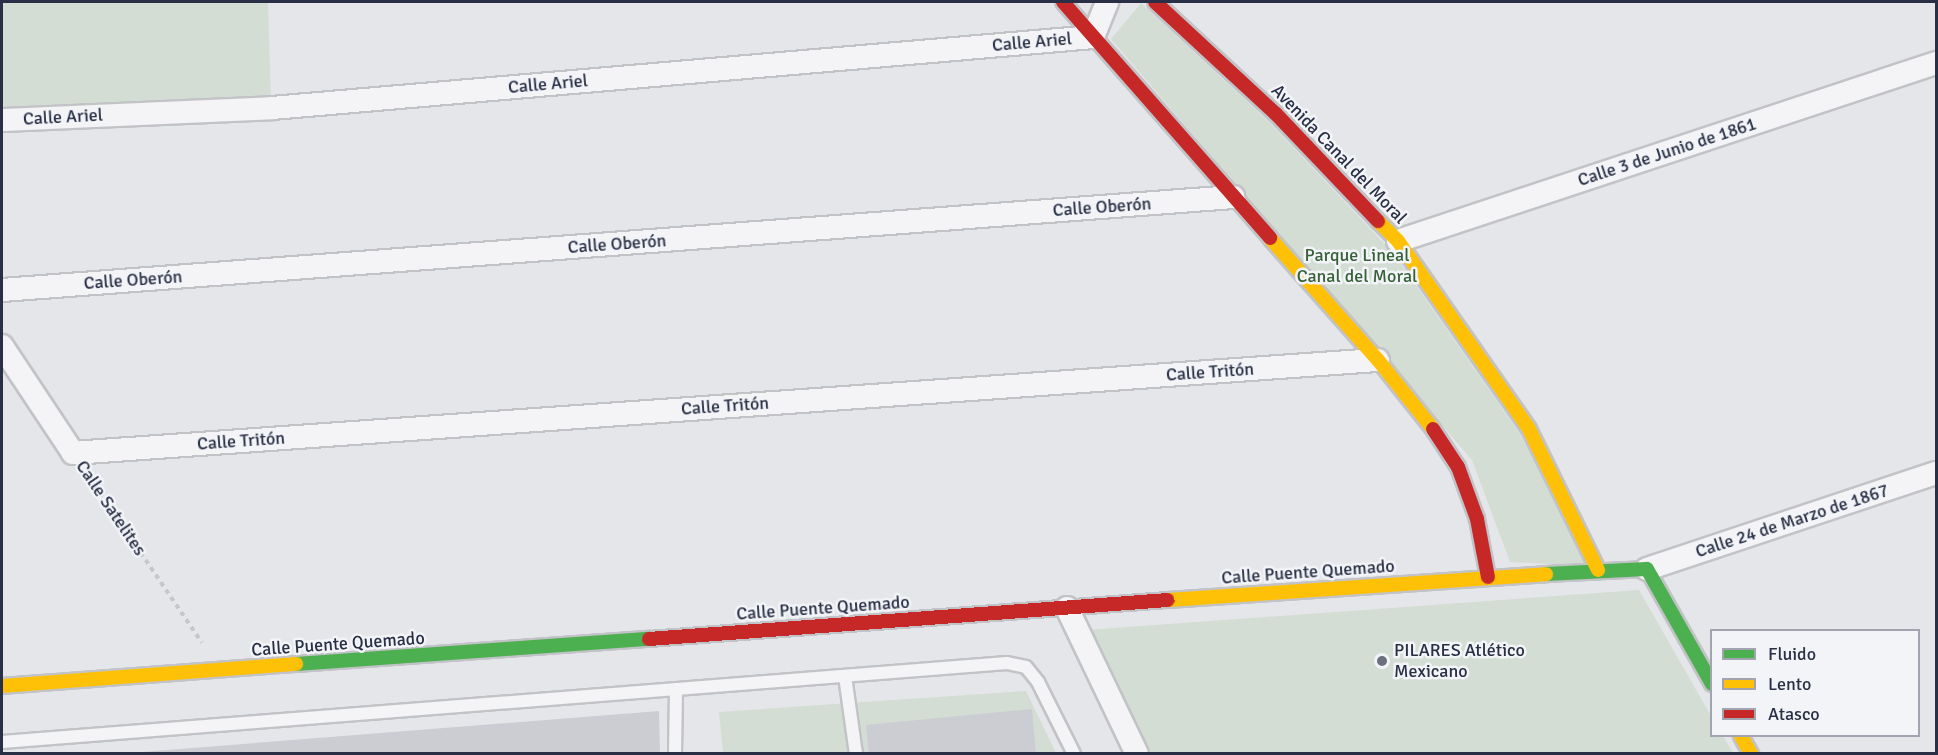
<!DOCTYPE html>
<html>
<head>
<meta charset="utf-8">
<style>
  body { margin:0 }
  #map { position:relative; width:1938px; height:755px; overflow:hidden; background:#e5e6e9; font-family:Signika,sans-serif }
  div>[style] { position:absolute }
  .green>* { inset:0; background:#d3ddd4 }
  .building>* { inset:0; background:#cccdd2 }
  .path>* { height:4px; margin-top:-2px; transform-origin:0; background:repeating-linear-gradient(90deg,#c6c7cc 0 4.5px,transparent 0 9px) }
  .roads { filter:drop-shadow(2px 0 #c2c3c7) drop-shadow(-2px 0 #c2c3c7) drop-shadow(0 2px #c2c3c7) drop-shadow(0 -2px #c2c3c7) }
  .lane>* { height:12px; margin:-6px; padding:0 6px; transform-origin:6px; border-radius:6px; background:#f4f4f6 }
  .street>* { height:22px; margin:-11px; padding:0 11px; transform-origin:11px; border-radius:11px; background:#f4f4f6 }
  .fast>* { height:14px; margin:-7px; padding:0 7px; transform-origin:7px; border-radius:7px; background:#4caf50 }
  .slow>* { height:14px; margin:-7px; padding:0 7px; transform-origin:7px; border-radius:7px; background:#ffc107 }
  .jam>* { height:14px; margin:-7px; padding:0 7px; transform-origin:7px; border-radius:7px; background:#c62828 }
  .dots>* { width:16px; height:16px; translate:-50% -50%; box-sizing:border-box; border:3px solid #f2f4f8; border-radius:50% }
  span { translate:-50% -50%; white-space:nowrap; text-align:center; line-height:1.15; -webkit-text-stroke:5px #f2f4f8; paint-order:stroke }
  .street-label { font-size:18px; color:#292f44 }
  .park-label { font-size:18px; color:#376136 }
  .poi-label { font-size:18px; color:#292f44 }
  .left { translate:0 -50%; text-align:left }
  .frame { position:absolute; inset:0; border:3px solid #292f44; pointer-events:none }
  .legend { position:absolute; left:1710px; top:629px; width:210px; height:108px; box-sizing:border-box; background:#f2f4f8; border:2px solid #a2a5b0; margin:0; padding:8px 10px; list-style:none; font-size:18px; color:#292f44 }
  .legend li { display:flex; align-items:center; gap:12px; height:30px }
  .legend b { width:30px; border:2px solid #a2a5b0 }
</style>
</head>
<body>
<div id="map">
  <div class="green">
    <div style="clip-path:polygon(2px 2px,268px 2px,271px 104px,2px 123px)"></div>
    <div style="clip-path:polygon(1141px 3px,1268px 121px,1394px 254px,1520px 434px,1591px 566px,1510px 562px,1472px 460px,1111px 39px)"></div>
    <div style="clip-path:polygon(1639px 590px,1711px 716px,1712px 736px,1723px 736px,1733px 753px,1147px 753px,1086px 630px)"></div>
    <div style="clip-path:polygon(1026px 691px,1056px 753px,723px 753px,719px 712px)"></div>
  </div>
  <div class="building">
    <div style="clip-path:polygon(1032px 709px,1036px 754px,869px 754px,866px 725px)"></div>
    <div style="clip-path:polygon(659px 711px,660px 754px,142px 754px,142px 752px)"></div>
  </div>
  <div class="path">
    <div style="left:90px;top:478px;width:199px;rotate:55.8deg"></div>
  </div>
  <div class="roads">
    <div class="lane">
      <div style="left:845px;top:676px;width:79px;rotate:82deg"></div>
      <div style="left:2px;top:742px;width:1008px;rotate:-4.49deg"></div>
      <div style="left:1007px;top:663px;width:19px;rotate:12deg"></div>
      <div style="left:1026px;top:667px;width:19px;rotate:51deg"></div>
      <div style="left:1038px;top:682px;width:80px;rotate:63.4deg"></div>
      <div style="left:675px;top:754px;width:65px;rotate:-89.1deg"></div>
    </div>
    <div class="street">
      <div style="left:2px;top:120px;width:270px;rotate:-2.5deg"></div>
      <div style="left:272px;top:108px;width:824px;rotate:-4.94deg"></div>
      <div style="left:1093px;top:37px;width:38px;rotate:-68deg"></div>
      <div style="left:1398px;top:241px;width:567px;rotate:-18.31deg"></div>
      <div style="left:2px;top:290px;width:1235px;rotate:-4.32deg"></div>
      <div style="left:2px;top:346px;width:128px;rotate:56.4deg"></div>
      <div style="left:73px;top:453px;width:1308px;rotate:-4.08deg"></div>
      <div style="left:1647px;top:569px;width:305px;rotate:-18.4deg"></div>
      <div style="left:1067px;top:608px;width:162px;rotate:64.4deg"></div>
    </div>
    <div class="fast">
      <div style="left:1546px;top:574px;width:101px;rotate:-2.8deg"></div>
      <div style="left:1647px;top:569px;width:132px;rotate:60.5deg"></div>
      <div style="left:296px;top:664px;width:354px;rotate:-4.1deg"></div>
    </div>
    <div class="slow">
      <div style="left:1378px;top:221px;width:28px;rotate:45deg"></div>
      <div style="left:1398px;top:241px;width:229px;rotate:55.1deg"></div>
      <div style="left:1529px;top:429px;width:157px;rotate:63.9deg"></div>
      <div style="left:1270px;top:238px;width:163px;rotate:48.5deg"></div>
      <div style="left:1378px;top:360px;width:88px;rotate:51.4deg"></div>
      <div style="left:1168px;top:600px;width:379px;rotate:-3.9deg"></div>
      <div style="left:2px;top:686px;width:295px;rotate:-4.3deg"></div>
      <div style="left:1741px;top:736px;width:21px;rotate:61deg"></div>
    </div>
    <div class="jam">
      <div style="left:1063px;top:2px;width:314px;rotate:48.7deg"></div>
      <div style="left:1155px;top:2px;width:165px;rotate:42.8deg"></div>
      <div style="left:1276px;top:114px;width:148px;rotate:46.4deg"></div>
      <div style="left:1433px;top:429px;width:45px;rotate:56.7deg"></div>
      <div style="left:1458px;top:467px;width:55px;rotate:69.9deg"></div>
      <div style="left:1477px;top:519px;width:59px;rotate:79.3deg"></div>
      <div style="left:649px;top:639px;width:520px;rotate:-4.3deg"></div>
    </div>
  </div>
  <div class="dots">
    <div style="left:1382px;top:661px;background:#6b6f7e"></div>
  </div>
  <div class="street-label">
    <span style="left:1032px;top:42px;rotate:-5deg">Calle Ariel</span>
    <span style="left:548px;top:84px;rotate:-5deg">Calle Ariel</span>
    <span style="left:63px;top:117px;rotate:-3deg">Calle Ariel</span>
    <span style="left:1667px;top:152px;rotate:-18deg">Calle 3 de Junio de 1861</span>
    <span style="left:1339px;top:154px;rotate:46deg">Avenida Canal del Moral</span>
    <span style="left:1102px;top:207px;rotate:-4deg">Calle Oberón</span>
    <span style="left:617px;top:244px;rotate:-4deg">Calle Oberón</span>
    <span style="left:133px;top:280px;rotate:-4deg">Calle Oberón</span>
    <span style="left:1210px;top:372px;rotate:-4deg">Calle Tritón</span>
    <span style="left:725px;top:406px;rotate:-4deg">Calle Tritón</span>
    <span style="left:241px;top:441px;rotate:-4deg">Calle Tritón</span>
    <span style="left:111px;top:508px;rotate:56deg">Calle Satelites</span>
    <span style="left:1792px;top:521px;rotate:-18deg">Calle 24 de Marzo de 1867</span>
    <span style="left:1308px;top:572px;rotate:-4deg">Calle Puente Quemado</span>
    <span style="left:823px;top:608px;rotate:-4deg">Calle Puente Quemado</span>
    <span style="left:338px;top:644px;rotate:-4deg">Calle Puente Quemado</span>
  </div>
  <div class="park-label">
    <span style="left:1357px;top:266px">Parque Lineal<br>Canal del Moral</span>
  </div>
  <div class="poi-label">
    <span class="left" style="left:1394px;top:661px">PILARES Atlético<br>Mexicano</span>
  </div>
  <div class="frame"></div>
  <ul class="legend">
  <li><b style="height:8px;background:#4caf50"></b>Fluido</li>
  <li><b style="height:8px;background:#ffc107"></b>Lento</li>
  <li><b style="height:8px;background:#c62828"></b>Atasco</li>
  </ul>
</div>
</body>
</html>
